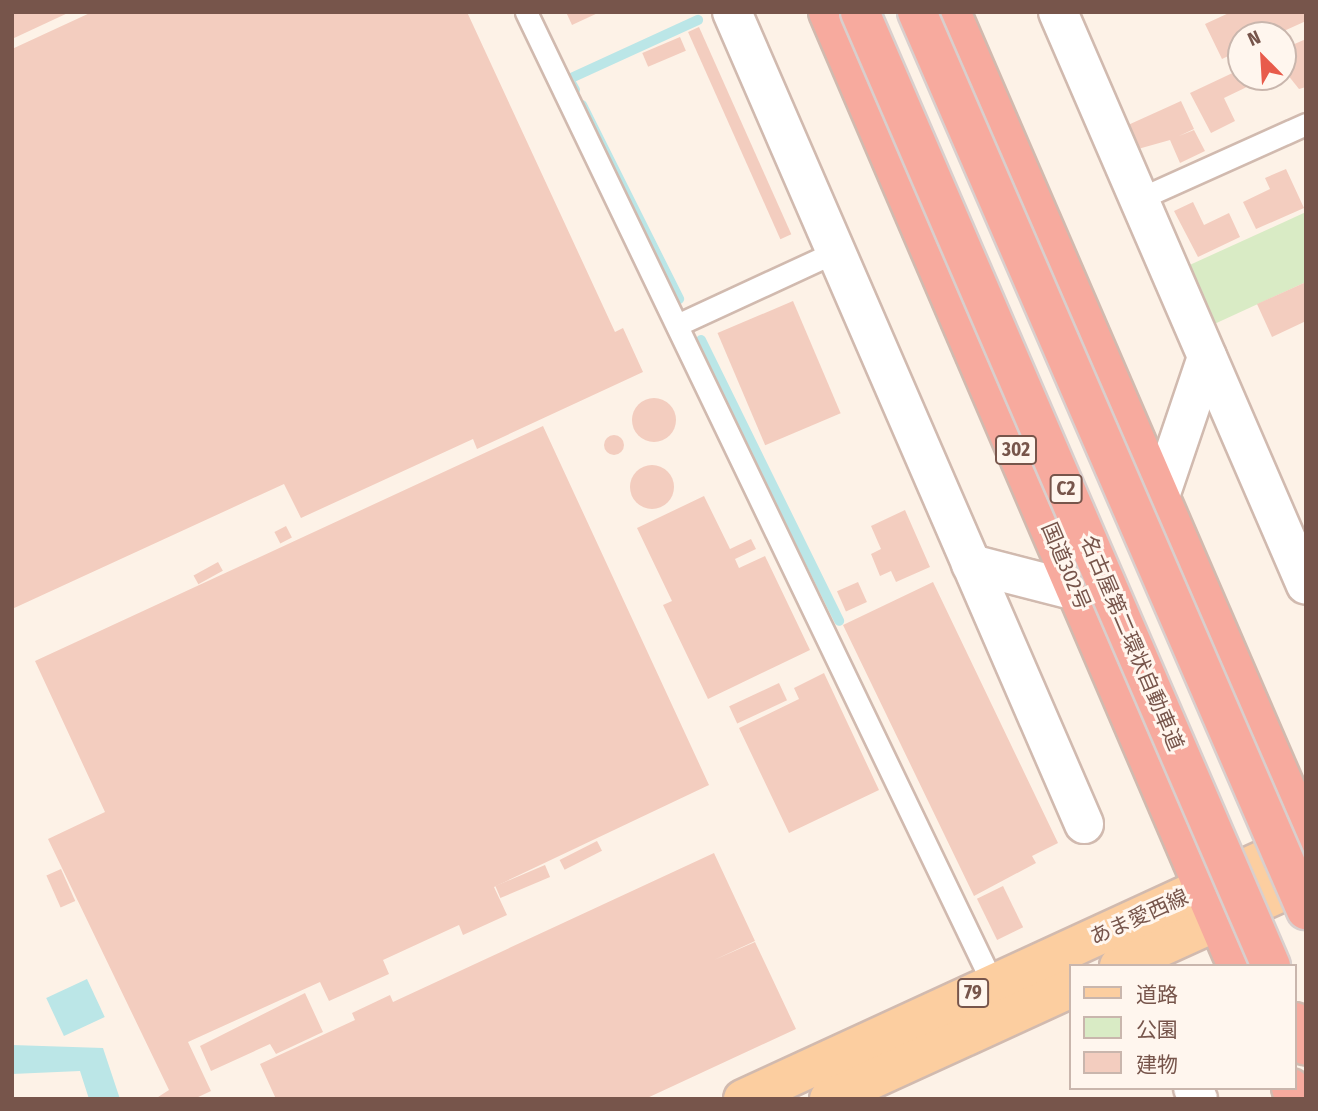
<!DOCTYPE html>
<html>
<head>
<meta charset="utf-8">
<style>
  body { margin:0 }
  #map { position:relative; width:1318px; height:1111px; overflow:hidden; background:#fdf2e7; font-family:"Fira Sans Condensed","Noto Sans JP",sans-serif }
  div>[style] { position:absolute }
  .green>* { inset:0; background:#d9ebc5 }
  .water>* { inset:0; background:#bbe6e7; transform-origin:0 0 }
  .stream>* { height:10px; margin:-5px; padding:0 5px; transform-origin:5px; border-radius:5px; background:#bbe6e7 }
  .building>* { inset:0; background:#f3cdbf; transform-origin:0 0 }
  .round { border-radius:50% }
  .roads { filter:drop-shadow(2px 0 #d1baaf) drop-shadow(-2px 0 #d1baaf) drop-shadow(0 2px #d1baaf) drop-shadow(0 -2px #d1baaf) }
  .lane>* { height:21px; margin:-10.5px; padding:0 10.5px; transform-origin:10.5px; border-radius:10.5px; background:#fff }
  .street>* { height:38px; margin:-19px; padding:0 19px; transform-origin:19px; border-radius:19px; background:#fff }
  .primary>* { height:38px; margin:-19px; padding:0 19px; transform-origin:19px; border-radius:19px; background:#fccea0 }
  .highway>* { height:38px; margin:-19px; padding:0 19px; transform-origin:19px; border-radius:19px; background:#f7aa9e }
  .bridges { filter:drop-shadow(2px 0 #d9cfcd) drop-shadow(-2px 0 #d9cfcd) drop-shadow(0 2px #d9cfcd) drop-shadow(0 -2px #d9cfcd) }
  .highway-bridge>* { height:38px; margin:-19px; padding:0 19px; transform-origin:19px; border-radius:19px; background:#f7aa9e }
  span { translate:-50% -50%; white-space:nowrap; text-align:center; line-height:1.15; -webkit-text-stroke:6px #fff6ee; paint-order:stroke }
  .shield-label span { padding:2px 5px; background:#fff6ee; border:2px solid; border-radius:5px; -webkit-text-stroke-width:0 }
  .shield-label { font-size:19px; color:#77554b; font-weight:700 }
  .street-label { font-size:21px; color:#77554b }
  .frame { position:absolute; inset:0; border:14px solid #77554b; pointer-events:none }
  .legend { position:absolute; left:1069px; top:964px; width:228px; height:126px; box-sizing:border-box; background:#fff6ee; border:2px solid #c9b6ad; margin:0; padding:9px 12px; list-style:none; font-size:21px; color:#77554b }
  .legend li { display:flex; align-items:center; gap:14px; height:35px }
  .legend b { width:35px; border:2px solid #c9b6ad }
  .north { position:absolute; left:1227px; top:21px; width:70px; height:70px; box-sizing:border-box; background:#fff6ee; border:2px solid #c9b6ad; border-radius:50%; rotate:336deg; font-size:19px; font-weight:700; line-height:28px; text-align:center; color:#77554b }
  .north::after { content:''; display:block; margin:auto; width:24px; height:32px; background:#e85b4b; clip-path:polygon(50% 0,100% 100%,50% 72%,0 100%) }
</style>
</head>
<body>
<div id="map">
  <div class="green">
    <div style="clip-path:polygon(1306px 212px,1306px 282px,1210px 326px,1183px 268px)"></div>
  </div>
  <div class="water">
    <div style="left:87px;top:979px;width:42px;height:45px;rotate:65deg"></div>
    <div style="clip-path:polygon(12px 1045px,103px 1048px,120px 1099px,89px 1099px,80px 1071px,12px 1074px)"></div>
  </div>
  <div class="stream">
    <div style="left:575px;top:90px;width:13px;rotate:-119deg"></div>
    <div style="left:569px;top:79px;width:142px;rotate:-24.6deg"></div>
    <div style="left:582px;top:105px;width:217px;rotate:63.4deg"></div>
    <div style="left:701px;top:340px;width:313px;rotate:63.8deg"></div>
  </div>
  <div class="building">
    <div style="clip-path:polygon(12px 12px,70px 12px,12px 39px)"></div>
    <div style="clip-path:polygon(92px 12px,467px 12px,615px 332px,623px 328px,643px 372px,477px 449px,473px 439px,301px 518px,284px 484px,12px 609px,12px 49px)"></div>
    <div style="clip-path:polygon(566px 12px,600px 12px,572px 25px)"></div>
    <div style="clip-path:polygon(1231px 12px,1306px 12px,1306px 21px,1275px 35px,1241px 35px,1241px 50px,1222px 59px,1205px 24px)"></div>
    <div style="left:699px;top:27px;width:227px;height:12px;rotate:66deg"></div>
    <div style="left:680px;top:37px;width:15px;height:41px;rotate:67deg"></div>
    <div style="clip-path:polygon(1306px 39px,1306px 87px,1299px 89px,1283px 69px,1283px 49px)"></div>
    <div style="clip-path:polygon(1241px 69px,1241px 77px,1249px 77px,1253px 84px,1224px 98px,1235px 121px,1211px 133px,1190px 93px)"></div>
    <div style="clip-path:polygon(1181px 101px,1194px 129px,1179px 136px,1194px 130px,1205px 151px,1180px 163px,1170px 140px,1138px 149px,1128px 125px)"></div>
    <div style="clip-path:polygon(1286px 169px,1304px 208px,1256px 229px,1243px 202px,1270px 189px,1265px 178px)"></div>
    <div style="clip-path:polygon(1193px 202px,1204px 225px,1229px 213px,1240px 237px,1198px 257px,1174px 211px)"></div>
    <div style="clip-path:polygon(1306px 282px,1306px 321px,1272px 337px,1257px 304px)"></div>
    <div style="left:793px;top:301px;width:122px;height:82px;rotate:67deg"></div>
    <div class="round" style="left:632px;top:398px;width:44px;height:44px"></div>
    <div style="clip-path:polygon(543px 426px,709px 785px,494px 887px,507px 915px,463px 935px,459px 925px,383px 960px,389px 974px,329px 1001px,320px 982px,188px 1042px,211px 1091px,194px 1099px,155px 1099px,169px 1090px,48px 839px,105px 812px,35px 661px)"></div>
    <div class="round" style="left:604px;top:435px;width:20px;height:20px"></div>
    <div class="round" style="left:630px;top:465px;width:44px;height:44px"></div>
    <div style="clip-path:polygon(704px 496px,730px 549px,751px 539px,756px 549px,735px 559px,739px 568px,765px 556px,810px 650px,708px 699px,663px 605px,672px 601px,637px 528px)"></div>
    <div style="clip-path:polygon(905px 510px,930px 567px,896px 582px,891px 571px,880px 576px,871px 554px,881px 549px,871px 526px)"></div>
    <div style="left:286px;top:526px;width:13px;height:13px;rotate:63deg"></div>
    <div style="left:218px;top:562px;width:10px;height:28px;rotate:61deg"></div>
    <div style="left:858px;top:582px;width:22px;height:23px;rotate:66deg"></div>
    <div style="clip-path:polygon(933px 582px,1058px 843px,1032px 856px,1036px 863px,974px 896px,843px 625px)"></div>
    <div style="clip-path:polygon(824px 673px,879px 790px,789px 833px,739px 728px,799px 699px,794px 688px)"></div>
    <div style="left:779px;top:683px;width:19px;height:55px;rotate:65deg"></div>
    <div style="left:597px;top:841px;width:11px;height:42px;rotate:63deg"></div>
    <div style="clip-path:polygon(714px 853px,755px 941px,714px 960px,755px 942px,796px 1029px,645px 1099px,276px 1099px,260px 1064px,355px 1020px,352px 1013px,390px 995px,393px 1002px)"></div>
    <div style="left:545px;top:865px;width:13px;height:54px;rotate:67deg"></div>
    <div style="left:61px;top:869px;width:35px;height:16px;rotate:66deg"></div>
    <div style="left:1003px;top:886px;width:46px;height:29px;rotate:64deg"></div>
    <div style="clip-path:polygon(305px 993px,323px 1032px,276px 1054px,270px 1044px,211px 1071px,200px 1046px)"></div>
  </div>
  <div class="roads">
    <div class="lane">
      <div style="left:526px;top:12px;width:1078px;rotate:64.34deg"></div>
      <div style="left:1139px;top:199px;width:183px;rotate:-24.2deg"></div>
      <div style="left:677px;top:325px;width:174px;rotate:-24.8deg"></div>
    </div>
    <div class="street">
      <div style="left:732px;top:12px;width:885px;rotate:66.56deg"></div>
      <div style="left:1058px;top:12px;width:624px;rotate:66.6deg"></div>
      <div style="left:1159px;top:499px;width:150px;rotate:-71.3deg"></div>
      <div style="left:971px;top:564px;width:108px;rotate:14.4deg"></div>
      <div style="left:1193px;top:1088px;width:12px;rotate:66deg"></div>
    </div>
    <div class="primary">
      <div style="left:1119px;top:966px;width:205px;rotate:-24.4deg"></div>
      <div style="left:743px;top:1099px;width:620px;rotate:-24.7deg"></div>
      <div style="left:829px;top:1099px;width:266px;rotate:-24.6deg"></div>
    </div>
    <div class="highway">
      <div style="left:828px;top:12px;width:1038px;rotate:66.79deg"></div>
      <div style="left:951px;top:12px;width:896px;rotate:66.67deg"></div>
      <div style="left:1295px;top:1022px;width:26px;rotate:65deg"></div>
      <div style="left:1291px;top:1088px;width:12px;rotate:70deg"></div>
    </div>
  </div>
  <div class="bridges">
    <div class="highway-bridge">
      <div style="left:860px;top:12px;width:1039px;rotate:66.69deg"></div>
      <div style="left:917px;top:12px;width:979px;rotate:66.58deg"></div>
    </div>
  </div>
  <div class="shield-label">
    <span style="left:1016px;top:450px">302</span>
    <span style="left:1066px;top:489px">C2</span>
    <span style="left:973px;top:993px">79</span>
  </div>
  <div class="street-label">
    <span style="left:1066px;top:566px;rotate:67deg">国道302号</span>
    <span style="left:1132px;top:643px;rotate:67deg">名古屋第二環状自動車道</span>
    <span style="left:1139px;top:917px;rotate:-24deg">あま愛西線</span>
  </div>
  <div class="frame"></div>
  <ul class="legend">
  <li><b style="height:9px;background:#fccea0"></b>道路</li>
  <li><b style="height:19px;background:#d9ebc5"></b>公園</li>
  <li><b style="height:19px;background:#f3cdbf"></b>建物</li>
  </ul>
  <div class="north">N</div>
</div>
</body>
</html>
